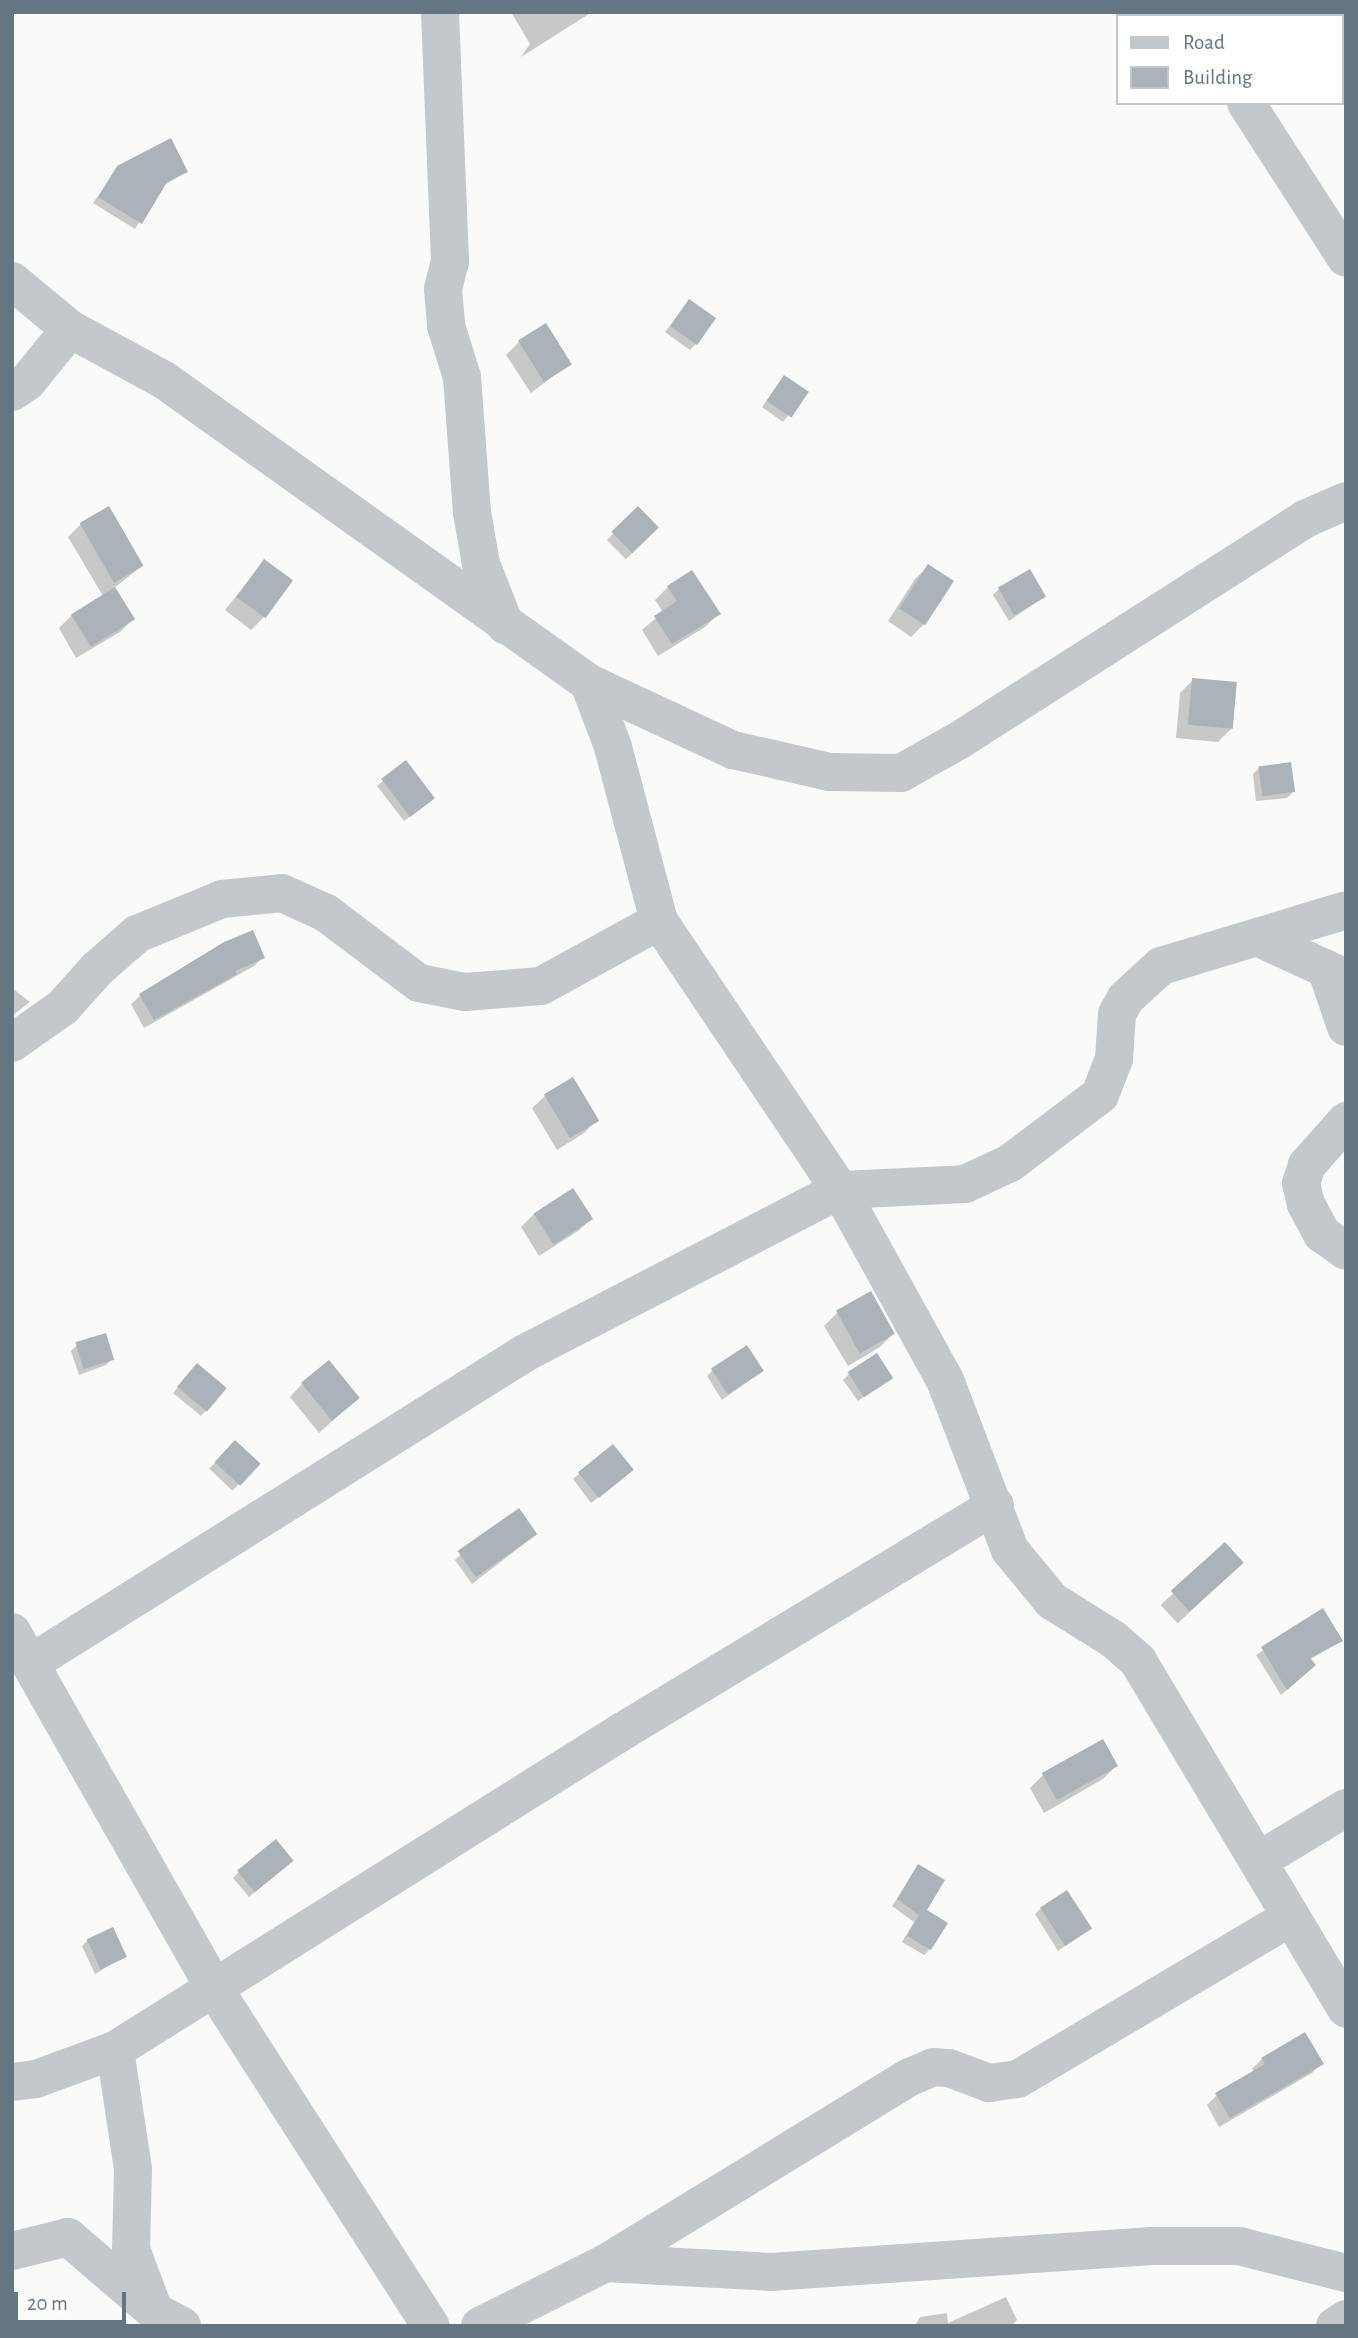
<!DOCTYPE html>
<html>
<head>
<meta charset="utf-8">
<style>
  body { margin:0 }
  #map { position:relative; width:1358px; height:2338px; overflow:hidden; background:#fafaf8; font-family:"Alegreya Sans",sans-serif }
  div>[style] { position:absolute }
  .shadow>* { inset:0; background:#0003; transform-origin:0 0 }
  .building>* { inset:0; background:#aab3b9; transform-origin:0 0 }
  .minor>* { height:38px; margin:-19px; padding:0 19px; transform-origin:19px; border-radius:19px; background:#c3c8cc }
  span { translate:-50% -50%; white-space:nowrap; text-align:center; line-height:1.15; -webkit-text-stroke:7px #fff; paint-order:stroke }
  .frame { position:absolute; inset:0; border:14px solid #657683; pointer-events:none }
  .legend { position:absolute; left:1116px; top:14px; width:228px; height:91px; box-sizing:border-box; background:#fff; border:2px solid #c1c8cd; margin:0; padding:9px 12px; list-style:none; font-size:21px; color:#657683 }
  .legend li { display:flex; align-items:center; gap:14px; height:35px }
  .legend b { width:35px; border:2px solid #c1c8cd }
  .scale { position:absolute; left:14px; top:2292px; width:112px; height:32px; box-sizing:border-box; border:4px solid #657683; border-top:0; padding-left:9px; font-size:21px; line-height:24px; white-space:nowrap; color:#657683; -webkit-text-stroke:5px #fff; paint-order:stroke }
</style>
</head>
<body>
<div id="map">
  <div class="shadow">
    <div style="clip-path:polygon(511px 12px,592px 12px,521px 57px,530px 44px)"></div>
    <div style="clip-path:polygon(118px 168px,186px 172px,163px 186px,135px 229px,93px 203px)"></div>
    <div style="clip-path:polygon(689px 301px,696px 344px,690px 350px,665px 332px)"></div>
    <div style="clip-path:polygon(519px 342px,570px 363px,531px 393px,506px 355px)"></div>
    <div style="clip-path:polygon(779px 383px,806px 392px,783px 422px,762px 407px)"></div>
    <div style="left:638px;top:509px;width:27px;height:44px;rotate:45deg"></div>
    <div style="clip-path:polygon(81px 524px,142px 566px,114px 588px,133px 619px,120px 632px,76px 658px,59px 628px,72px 615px,103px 596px,68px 537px)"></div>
    <div style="clip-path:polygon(264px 561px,264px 617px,251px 630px,225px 610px)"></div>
    <div style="clip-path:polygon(928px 566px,924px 624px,911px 637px,888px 621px,915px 579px)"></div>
    <div style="clip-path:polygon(668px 587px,718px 614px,705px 627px,658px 656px,642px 630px,663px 612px,655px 600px)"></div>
    <div style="clip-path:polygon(999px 589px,1044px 597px,1009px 621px,993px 595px)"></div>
    <div style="clip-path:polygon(1193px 680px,1231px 729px,1218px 742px,1176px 738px,1180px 693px)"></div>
    <div style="clip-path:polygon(405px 763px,427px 804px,404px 821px,377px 786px)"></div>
    <div style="clip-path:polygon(1259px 768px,1293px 792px,1287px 798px,1256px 801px,1253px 774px)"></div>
    <div style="clip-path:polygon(263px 957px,254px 966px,144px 1028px,131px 1004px,141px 995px)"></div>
    <div style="clip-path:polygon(12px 988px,30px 1002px,12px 1016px)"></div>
    <div style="clip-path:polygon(545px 1096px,597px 1120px,584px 1133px,557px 1150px,532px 1108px)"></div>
    <div style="clip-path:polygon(534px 1214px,591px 1219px,578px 1231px,539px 1256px,521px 1227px)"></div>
    <div style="clip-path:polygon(870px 1293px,893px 1334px,880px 1347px,848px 1366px,824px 1326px,837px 1313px)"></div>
    <div style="clip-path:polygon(104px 1335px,112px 1359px,106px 1365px,79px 1375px,71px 1351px,77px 1345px)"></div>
    <div style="clip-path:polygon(713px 1370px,762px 1371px,722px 1400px,707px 1376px)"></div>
    <div style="clip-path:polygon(191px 1371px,225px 1388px,201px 1416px,173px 1393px)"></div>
    <div style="clip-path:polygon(849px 1374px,891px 1377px,858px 1401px,843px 1380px)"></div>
    <div style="clip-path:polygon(302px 1384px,358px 1398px,319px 1433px,290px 1397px)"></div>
    <div style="left:235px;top:1442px;width:32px;height:37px;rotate:44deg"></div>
    <div style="clip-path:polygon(613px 1446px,626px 1476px,591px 1503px,573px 1479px)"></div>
    <div style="clip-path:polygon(529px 1540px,472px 1584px,455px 1560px,461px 1554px)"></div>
    <div style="left:1225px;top:1545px;width:25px;height:88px;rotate:47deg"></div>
    <div style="clip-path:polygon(1323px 1611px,1341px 1641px,1309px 1660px,1308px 1671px,1281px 1695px,1256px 1655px)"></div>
    <div style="clip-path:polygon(1116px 1766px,1103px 1779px,1044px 1813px,1030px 1788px,1043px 1775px)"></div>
    <div style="clip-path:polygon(919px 1866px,930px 1949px,924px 1955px,902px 1942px,914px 1922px,892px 1906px)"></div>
    <div style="clip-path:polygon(285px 1867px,249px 1897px,233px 1878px,239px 1872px)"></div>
    <div style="clip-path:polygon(1041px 1908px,1089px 1929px,1058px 1951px,1035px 1914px)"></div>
    <div style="clip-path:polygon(88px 1940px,125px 1956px,95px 1974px,82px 1946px)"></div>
    <div style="clip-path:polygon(1262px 2059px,1322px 2063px,1312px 2073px,1219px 2127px,1207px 2105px,1217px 2095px,1254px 2072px,1252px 2069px)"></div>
    <div style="clip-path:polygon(1006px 2297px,1017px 2320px,1011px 2326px,915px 2326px,920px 2317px,947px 2313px,948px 2323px)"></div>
  </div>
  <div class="building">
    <div style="clip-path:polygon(171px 138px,188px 172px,167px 182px,142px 224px,98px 197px,117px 166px)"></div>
    <div style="left:689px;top:299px;width:33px;height:33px;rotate:35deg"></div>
    <div style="left:546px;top:323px;width:49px;height:33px;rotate:58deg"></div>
    <div style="left:784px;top:375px;width:30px;height:31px;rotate:34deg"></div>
    <div style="left:109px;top:506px;width:69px;height:34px;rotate:60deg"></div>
    <div style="left:638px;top:506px;width:30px;height:37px;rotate:46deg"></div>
    <div style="left:264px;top:559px;width:36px;height:47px;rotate:36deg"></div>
    <div style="left:928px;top:564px;width:31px;height:53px;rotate:33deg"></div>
    <div style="left:1030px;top:569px;width:32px;height:37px;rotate:60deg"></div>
    <div style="clip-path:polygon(692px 570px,721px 614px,672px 644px,654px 616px,677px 601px,667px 586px)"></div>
    <div style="left:115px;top:587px;width:38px;height:52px;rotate:58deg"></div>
    <div style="left:1192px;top:678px;width:45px;height:47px;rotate:5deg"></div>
    <div style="left:406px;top:760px;width:48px;height:31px;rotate:53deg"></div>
    <div style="left:1291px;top:762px;width:30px;height:33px;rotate:82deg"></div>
    <div style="clip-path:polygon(253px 930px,265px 958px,235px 971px,237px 974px,154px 1020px,139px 994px,224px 942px)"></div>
    <div style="left:573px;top:1077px;width:51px;height:34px;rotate:59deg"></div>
    <div style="left:573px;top:1188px;width:37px;height:47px;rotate:57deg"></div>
    <div style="left:871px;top:1291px;width:49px;height:40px;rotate:61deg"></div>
    <div style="left:106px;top:1333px;width:28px;height:32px;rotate:73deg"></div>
    <div style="left:747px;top:1345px;width:31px;height:43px;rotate:57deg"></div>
    <div style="left:877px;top:1353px;width:30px;height:35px;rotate:57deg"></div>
    <div style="left:329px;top:1360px;width:49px;height:36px;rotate:51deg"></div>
    <div style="left:197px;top:1363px;width:39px;height:31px;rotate:40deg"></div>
    <div style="left:235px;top:1440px;width:35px;height:30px;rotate:43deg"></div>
    <div style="left:613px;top:1444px;width:33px;height:45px;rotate:51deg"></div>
    <div style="left:519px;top:1508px;width:32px;height:75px;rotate:55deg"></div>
    <div style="left:1225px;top:1542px;width:28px;height:73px;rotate:48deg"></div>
    <div style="clip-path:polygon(1323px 1608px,1343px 1641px,1310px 1658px,1316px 1665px,1287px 1690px,1261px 1647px)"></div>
    <div style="left:1103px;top:1739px;width:31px;height:70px;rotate:61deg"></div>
    <div style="left:276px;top:1839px;width:28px;height:50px;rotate:51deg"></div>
    <div style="clip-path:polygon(918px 1864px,945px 1880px,927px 1910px,948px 1923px,931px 1950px,907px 1936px,919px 1915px,897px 1899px)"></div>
    <div style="left:1067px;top:1890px;width:46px;height:32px;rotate:57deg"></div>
    <div style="left:113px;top:1927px;width:33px;height:29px;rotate:65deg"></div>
    <div style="clip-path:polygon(1305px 2032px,1324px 2064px,1230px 2118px,1215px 2093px,1265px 2064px,1261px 2058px)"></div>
  </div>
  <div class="minor">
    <div style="left:440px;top:12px;width:249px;rotate:87.7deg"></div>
    <div style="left:450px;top:261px;width:29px;rotate:104deg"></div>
    <div style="left:443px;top:289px;width:37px;rotate:85deg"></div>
    <div style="left:446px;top:326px;width:53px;rotate:72.6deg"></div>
    <div style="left:462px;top:377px;width:135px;rotate:85.8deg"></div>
    <div style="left:472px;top:512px;width:53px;rotate:80.2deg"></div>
    <div style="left:481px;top:564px;width:66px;rotate:68.5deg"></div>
    <div style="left:1189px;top:12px;width:4px;rotate:63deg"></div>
    <div style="left:1246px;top:103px;width:184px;rotate:57.2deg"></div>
    <div style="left:12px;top:281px;width:75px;rotate:39.6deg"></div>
    <div style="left:70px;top:329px;width:107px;rotate:28.5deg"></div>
    <div style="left:164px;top:380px;width:522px;rotate:35.49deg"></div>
    <div style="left:589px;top:683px;width:159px;rotate:25deg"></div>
    <div style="left:733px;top:750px;width:99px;rotate:12.8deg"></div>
    <div style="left:830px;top:772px;width:71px;rotate:0.8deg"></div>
    <div style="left:901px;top:773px;width:65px;rotate:-29.3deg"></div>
    <div style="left:958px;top:741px;width:412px;rotate:-32.6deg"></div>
    <div style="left:1305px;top:519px;width:45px;rotate:-23.7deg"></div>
    <div style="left:12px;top:392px;width:18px;rotate:-34deg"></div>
    <div style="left:27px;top:382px;width:68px;rotate:-50.9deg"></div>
    <div style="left:589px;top:683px;width:68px;rotate:69.4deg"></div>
    <div style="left:613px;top:747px;width:180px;rotate:75.2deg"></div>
    <div style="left:659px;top:921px;width:324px;rotate:56.1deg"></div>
    <div style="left:840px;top:1190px;width:217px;rotate:61.1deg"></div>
    <div style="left:945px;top:1380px;width:182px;rotate:69.1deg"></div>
    <div style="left:1010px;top:1550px;width:66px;rotate:50.5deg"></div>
    <div style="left:1052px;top:1601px;width:72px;rotate:31.9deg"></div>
    <div style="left:1113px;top:1639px;width:33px;rotate:41deg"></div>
    <div style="left:1138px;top:1661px;width:405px;rotate:59.1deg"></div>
    <div style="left:1259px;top:938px;width:96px;rotate:24.7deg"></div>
    <div style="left:1327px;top:971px;width:59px;rotate:71.3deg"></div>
    <div style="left:12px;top:1043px;width:62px;rotate:-35.2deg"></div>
    <div style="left:63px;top:1007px;width:51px;rotate:-48.2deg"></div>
    <div style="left:97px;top:969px;width:53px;rotate:-41.2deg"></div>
    <div style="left:137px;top:934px;width:92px;rotate:-22.4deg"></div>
    <div style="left:222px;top:899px;width:60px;rotate:-5.7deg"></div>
    <div style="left:282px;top:893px;width:48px;rotate:24.4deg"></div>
    <div style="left:326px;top:913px;width:116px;rotate:37deg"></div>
    <div style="left:419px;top:983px;width:47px;rotate:11.1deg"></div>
    <div style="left:465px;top:992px;width:76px;rotate:-4.5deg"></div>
    <div style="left:541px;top:986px;width:135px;rotate:-28.8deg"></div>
    <div style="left:1346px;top:1121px;width:59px;rotate:131.6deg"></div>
    <div style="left:1307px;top:1165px;width:19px;rotate:108deg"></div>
    <div style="left:1301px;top:1183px;width:22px;rotate:77deg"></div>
    <div style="left:1306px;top:1204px;width:34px;rotate:62deg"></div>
    <div style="left:1322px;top:1234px;width:29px;rotate:35deg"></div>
    <div style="left:12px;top:1632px;width:412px;rotate:60.4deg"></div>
    <div style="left:215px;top:1990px;width:399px;rotate:57.3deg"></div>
    <div style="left:31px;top:1663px;width:583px;rotate:-32.11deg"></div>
    <div style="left:525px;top:1353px;width:355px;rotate:-27.4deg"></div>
    <div style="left:840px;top:1190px;width:125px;rotate:-2.7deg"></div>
    <div style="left:965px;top:1184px;width:50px;rotate:-25deg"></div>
    <div style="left:1010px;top:1163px;width:113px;rotate:-37.1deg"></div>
    <div style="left:1100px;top:1095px;width:39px;rotate:-69deg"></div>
    <div style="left:1114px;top:1059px;width:45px;rotate:-86.2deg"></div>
    <div style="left:1117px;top:1014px;width:18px;rotate:-61deg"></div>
    <div style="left:1126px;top:998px;width:47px;rotate:-42.4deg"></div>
    <div style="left:1161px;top:966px;width:193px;rotate:-16.8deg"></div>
    <div style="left:1258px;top:1861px;width:103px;rotate:-31.1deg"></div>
    <div style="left:115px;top:2050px;width:120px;rotate:81.4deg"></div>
    <div style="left:133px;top:2169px;width:80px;rotate:91.4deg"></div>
    <div style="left:131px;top:2249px;width:66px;rotate:69.6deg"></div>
    <div style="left:12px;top:2082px;width:24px;rotate:-7deg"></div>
    <div style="left:36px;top:2079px;width:84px;rotate:-20.2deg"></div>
    <div style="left:115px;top:2050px;width:600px;rotate:-32.13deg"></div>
    <div style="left:623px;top:1731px;width:435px;rotate:-31.2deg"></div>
    <div style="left:12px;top:2251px;width:58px;rotate:-14deg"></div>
    <div style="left:68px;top:2237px;width:113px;rotate:40.7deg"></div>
    <div style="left:154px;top:2311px;width:32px;rotate:28deg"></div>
    <div style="left:606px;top:2263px;width:165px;rotate:3.1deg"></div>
    <div style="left:771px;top:2272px;width:382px;rotate:-3.9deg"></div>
    <div style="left:1152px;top:2246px;width:87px"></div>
    <div style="left:1239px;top:2246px;width:110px;rotate:14.2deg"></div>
    <div style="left:480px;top:2326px;width:141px;rotate:-26.6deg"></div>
    <div style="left:606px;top:2263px;width:356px;rotate:-31.5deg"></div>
    <div style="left:910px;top:2077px;width:25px;rotate:-23deg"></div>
    <div style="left:933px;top:2067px;width:16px;rotate:4deg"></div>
    <div style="left:949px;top:2068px;width:43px;rotate:20.6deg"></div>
    <div style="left:989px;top:2083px;width:29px;rotate:-8deg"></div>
    <div style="left:1018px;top:2079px;width:317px;rotate:-30.7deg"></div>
    <div style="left:1335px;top:2326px;width:13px;rotate:-32deg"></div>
  </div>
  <div class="frame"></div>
  <ul class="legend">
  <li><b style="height:9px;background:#c3c8cc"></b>Road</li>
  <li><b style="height:19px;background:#aab3b9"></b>Building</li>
  </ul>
  <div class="scale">20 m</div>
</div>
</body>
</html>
